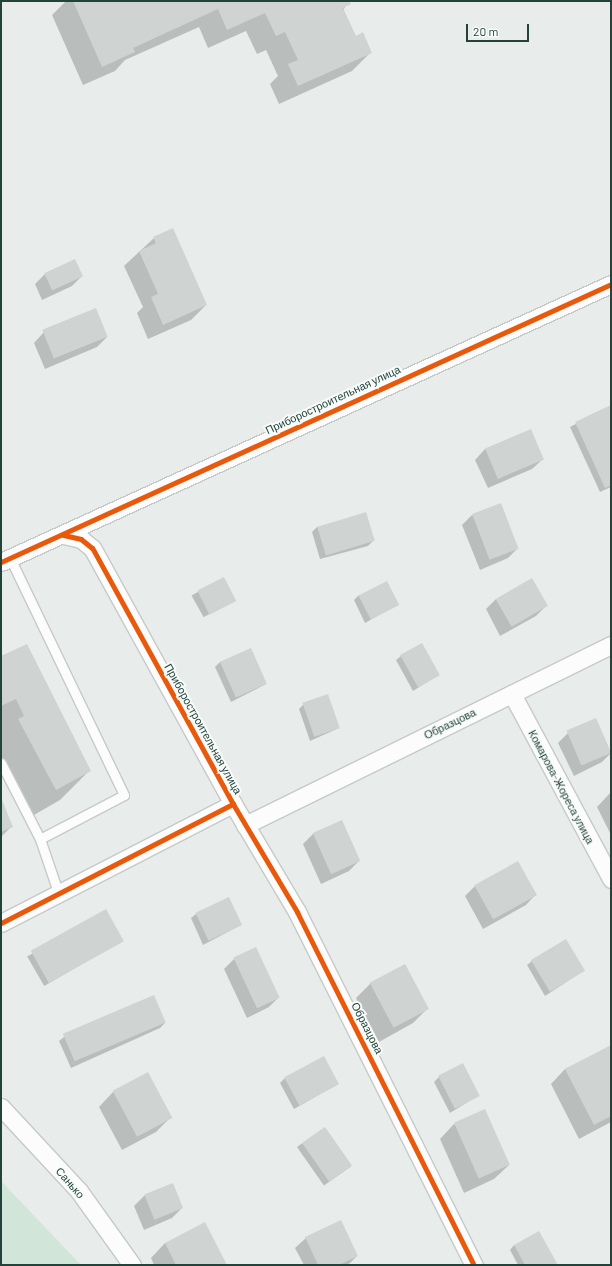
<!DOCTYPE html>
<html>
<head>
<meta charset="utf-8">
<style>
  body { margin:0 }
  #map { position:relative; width:612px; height:1266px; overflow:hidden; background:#e8edeb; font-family:Barlow,sans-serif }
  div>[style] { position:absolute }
  .green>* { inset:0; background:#d1e6d8 }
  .shadow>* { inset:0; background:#0003; transform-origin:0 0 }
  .building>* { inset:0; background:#cfd4d2; transform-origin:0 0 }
  .roads { filter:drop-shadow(1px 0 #c5cac8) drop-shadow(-1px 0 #c5cac8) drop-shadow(0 1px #c5cac8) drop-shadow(0 -1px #c5cac8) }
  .lane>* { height:9px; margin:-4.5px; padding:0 4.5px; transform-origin:4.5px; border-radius:4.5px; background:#fcfcfc }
  .street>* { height:17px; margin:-8.5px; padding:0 8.5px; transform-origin:8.5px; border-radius:8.5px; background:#fcfcfc }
  .cycleway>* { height:5px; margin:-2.5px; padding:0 2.5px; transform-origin:2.5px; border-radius:2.5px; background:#e8590c }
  span { translate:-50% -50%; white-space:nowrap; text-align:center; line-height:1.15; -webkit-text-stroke:4px #f7fbf9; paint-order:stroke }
  .street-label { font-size:11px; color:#24423a }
  .frame { position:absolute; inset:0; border:2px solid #24423a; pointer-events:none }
  .scale { position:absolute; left:466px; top:24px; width:63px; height:18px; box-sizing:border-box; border:2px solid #24423a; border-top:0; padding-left:5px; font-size:12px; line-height:14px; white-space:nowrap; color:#24423a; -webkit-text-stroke:3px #f7fbf9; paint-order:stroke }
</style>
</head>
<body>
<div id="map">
  <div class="green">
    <div style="clip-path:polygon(1px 1181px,81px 1265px,1px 1265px)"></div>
  </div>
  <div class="shadow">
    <div style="clip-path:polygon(66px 1px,348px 1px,343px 11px,355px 37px,371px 52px,352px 71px,279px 104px,270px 84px,278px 76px,266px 50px,257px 54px,246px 31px,208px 48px,199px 27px,125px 60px,115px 71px,83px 85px,52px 15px)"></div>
    <div style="clip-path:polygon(154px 238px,206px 305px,191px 320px,148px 339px,137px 313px,143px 307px,124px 266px)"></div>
    <div style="clip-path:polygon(45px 274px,82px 276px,72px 286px,42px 300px,35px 284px)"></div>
    <div style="clip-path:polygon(44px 332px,107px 337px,97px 347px,45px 369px,34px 343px)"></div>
    <div style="clip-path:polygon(611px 406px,611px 487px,600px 492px,570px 427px)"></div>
    <div style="clip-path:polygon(485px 449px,543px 459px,532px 469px,488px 488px,475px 460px)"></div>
    <div style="clip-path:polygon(366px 514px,373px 541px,368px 546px,320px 559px,312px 532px,317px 527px)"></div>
    <div style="clip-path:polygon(472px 515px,518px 548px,508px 558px,480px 570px,462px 525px)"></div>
    <div style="left:223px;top:578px;width:25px;height:36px;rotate:61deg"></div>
    <div style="clip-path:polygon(359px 595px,397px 605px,365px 623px,354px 600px)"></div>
    <div style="clip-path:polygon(496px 599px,546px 606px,536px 616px,500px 636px,486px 609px)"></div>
    <div style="clip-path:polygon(401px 656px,438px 675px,413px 691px,396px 660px)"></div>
    <div style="clip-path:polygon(1px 657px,90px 770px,60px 800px,27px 819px,1px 772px)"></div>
    <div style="clip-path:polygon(220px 662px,266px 684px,231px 702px,215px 667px)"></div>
    <div style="clip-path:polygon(304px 704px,339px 728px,310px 741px,299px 709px)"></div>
    <div style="clip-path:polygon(596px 719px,611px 753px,602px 762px,574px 776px,558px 743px,568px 733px)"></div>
    <div style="clip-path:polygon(611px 792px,611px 835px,597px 807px)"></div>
    <div style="clip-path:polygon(1px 802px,12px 826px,1px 837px)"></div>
    <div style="clip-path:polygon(341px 821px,359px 861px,349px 871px,321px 884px,303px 844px,313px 834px)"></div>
    <div style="clip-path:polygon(475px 886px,536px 894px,526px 905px,483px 929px,465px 896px)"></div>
    <div style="left:106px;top:911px;width:34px;height:91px;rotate:60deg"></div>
    <div style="clip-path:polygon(196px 914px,241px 925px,203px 945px,191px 918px)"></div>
    <div style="clip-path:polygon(234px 959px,279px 997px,269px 1007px,247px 1018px,224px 969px)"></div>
    <div style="clip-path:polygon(532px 961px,583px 971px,545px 996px,527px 965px)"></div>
    <div style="clip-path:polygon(405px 965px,428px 1008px,413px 1023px,379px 1042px,356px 998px,370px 984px)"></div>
    <div style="clip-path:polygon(153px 996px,165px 1023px,160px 1028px,71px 1068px,59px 1041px,64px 1037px)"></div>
    <div style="clip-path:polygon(611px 1046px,611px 1122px,579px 1139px,551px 1084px,565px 1069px)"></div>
    <div style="clip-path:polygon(439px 1077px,479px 1095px,450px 1113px,434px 1082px)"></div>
    <div style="clip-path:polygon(285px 1078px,338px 1084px,294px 1109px,280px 1083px)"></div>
    <div style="clip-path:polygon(113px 1092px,171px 1117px,156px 1132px,122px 1150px,99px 1107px)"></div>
    <div style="clip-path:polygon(454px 1124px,509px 1165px,494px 1179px,464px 1193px,440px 1139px)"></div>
    <div style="left:324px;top:1128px;width:47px;height:33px;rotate:55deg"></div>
    <div style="clip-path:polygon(172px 1185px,182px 1208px,172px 1218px,144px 1230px,134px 1206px,144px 1196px)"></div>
    <div style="clip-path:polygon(306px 1238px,357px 1256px,348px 1265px,304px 1265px,295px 1248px)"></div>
    <div style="clip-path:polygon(165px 1243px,226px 1265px,154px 1265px,151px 1258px)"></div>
    <div style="clip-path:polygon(514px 1245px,557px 1265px,518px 1265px,510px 1250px)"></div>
  </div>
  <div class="building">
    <div style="clip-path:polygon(73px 1px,349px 1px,351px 4px,343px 8px,356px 36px,363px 32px,372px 53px,298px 86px,288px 64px,298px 60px,285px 32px,276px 36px,265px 13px,227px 30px,218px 9px,133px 48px,135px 52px,102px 67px)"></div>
    <div style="clip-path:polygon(173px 228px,207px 305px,163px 325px,151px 297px,158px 294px,139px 251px,156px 243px,153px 237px)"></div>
    <div style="left:75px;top:259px;width:19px;height:34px;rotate:65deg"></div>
    <div style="left:96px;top:308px;width:31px;height:58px;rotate:68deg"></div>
    <div style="clip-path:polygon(611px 405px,611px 485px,605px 488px,575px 422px)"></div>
    <div style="left:531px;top:429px;width:33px;height:50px;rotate:67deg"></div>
    <div style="left:501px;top:503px;width:49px;height:31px;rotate:69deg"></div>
    <div style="left:366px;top:512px;width:30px;height:51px;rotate:73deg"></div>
    <div style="left:224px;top:577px;width:27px;height:30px;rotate:63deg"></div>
    <div style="left:532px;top:578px;width:32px;height:42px;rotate:60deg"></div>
    <div style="left:387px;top:581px;width:27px;height:32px;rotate:63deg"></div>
    <div style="left:422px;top:643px;width:37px;height:25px;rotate:61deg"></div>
    <div style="clip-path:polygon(27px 644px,91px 771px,56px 790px,18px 719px,24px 716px,16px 699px,1px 706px,1px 656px)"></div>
    <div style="left:251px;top:648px;width:39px;height:34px;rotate:66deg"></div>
    <div style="left:328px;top:694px;width:36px;height:27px;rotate:71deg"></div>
    <div style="left:596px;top:718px;width:38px;height:32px;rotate:67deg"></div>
    <div style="clip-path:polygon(2px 800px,13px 827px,1px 832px,1px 801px)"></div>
    <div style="left:342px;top:820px;width:45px;height:32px;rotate:66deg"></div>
    <div style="left:518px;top:861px;width:39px;height:50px;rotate:61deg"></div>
    <div style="left:229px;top:897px;width:31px;height:37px;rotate:65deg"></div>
    <div style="left:106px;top:909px;width:37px;height:86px;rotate:61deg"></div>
    <div style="left:566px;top:939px;width:37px;height:41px;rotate:59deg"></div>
    <div style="left:256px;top:947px;width:56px;height:25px;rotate:65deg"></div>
    <div style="left:405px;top:964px;width:51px;height:40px;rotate:62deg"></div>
    <div style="left:154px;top:995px;width:30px;height:99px;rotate:67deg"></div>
    <div style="clip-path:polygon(611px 1045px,611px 1116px,594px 1125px,565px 1069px)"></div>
    <div style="left:324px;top:1056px;width:32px;height:45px;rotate:62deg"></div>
    <div style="left:463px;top:1063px;width:37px;height:28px;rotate:63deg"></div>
    <div style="left:148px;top:1072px;width:52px;height:40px;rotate:62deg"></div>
    <div style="left:485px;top:1109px;width:61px;height:34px;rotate:66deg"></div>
    <div style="left:325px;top:1127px;width:47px;height:28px;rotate:55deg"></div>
    <div style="left:173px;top:1183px;width:27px;height:31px;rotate:68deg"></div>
    <div style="clip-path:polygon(341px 1220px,358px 1256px,339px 1265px,318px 1265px,305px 1237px)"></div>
    <div style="clip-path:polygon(205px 1222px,227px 1265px,176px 1265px,165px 1243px)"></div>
    <div style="clip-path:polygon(539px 1231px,558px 1265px,525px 1265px,514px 1245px)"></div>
  </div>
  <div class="roads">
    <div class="lane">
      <div style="left:10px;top:558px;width:263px;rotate:64.3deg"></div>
      <div style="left:124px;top:795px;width:95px;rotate:152.4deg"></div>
      <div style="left:1px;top:763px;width:85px;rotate:62.8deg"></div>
      <div style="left:40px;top:839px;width:56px;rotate:71.2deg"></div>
    </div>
    <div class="street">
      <div style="left:1px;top:562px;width:670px;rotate:-24.5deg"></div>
      <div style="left:512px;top:694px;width:210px;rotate:61.8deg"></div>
      <div style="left:233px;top:804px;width:126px;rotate:59.3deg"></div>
      <div style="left:297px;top:912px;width:395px;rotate:63.4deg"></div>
      <div style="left:245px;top:825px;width:408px;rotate:-26.2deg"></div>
      <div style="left:1px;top:923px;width:261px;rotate:-27.2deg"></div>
      <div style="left:233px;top:804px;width:292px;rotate:-118.8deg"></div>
      <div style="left:92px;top:548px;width:14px;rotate:-141deg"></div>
      <div style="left:81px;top:539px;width:18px;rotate:-167deg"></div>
      <div style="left:1px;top:1107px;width:115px;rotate:47.1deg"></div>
      <div style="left:79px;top:1191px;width:91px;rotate:54.4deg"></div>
    </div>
  </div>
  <div class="cycleway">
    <div style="left:1px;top:562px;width:670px;rotate:-24.5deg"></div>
    <div style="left:233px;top:804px;width:126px;rotate:59.3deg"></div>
    <div style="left:297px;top:912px;width:395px;rotate:63.4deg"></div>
    <div style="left:1px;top:923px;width:261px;rotate:-27.2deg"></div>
    <div style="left:233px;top:804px;width:292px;rotate:-118.8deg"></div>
    <div style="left:92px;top:548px;width:14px;rotate:-141deg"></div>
    <div style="left:81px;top:539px;width:18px;rotate:-167deg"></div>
  </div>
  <div class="street-label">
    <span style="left:333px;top:400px;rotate:-25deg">Приборостроительная улица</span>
    <span style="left:450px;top:724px;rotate:-26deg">Образцова</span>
    <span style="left:203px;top:729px;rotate:61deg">Приборостроительная улица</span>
    <span style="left:561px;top:787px;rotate:62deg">Комарова-Жореса улица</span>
    <span style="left:367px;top:1028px;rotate:63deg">Образцова</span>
    <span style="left:70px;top:1183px;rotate:49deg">Санько</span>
  </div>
  <div class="frame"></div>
  <div class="scale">20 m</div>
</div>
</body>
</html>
